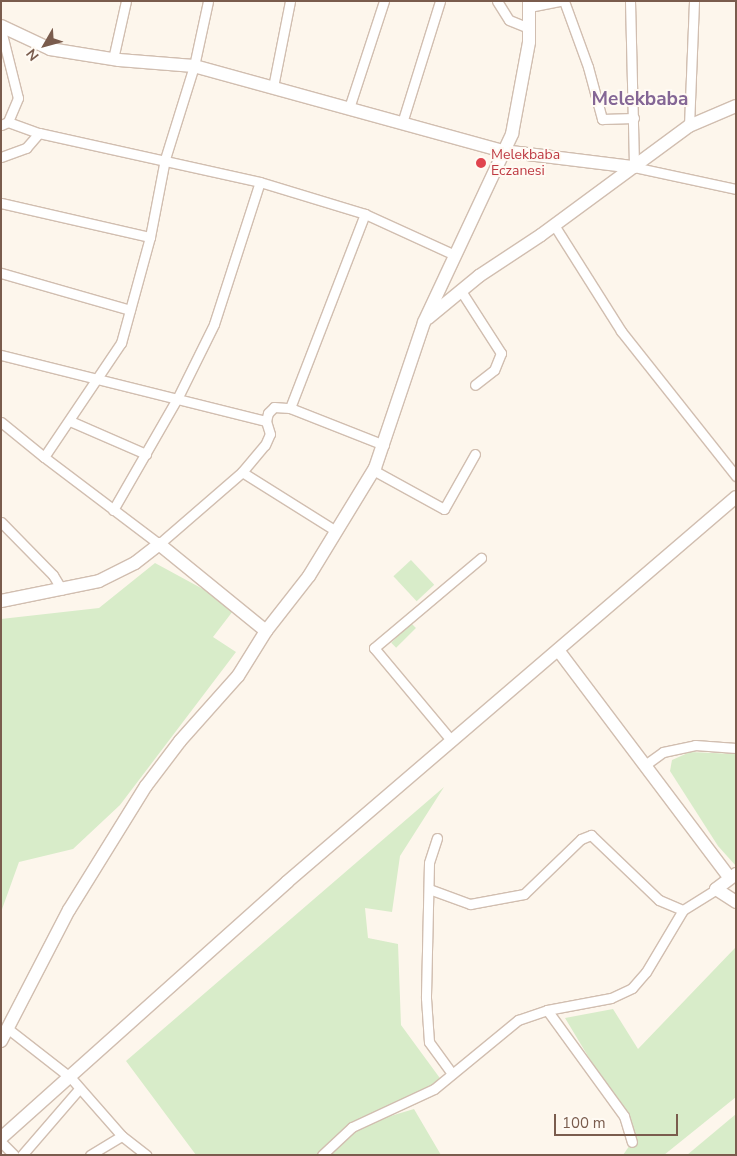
<!DOCTYPE html>
<html>
<head>
<meta charset="utf-8">
<style>
  body { margin:0 }
  #map { position:relative; width:737px; height:1156px; overflow:hidden; background:#fdf6ec; font-family:"Nunito Sans",sans-serif }
  div>[style] { position:absolute }
  .green>* { inset:0; background:#d8ecc9; transform-origin:0 0 }
  .roads { filter:drop-shadow(1px 0 #d1beb0) drop-shadow(-1px 0 #d1beb0) drop-shadow(0 1px #d1beb0) drop-shadow(0 -1px #d1beb0) }
  .street>* { height:9px; margin:-4.5px; padding:0 4.5px; transform-origin:4.5px; border-radius:4.5px; background:#fff }
  .secondary>* { height:12px; margin:-6px; padding:0 6px; transform-origin:6px; border-radius:6px; background:#fff }
  .dots>* { width:14px; height:14px; translate:-50% -50%; box-sizing:border-box; border:2px solid #fffaf3; border-radius:50% }
  span { translate:-50% -50%; white-space:nowrap; text-align:center; line-height:1.15; -webkit-text-stroke:4px #fffaf3; paint-order:stroke }
  .health-label { font-size:14px; color:#be3a42 }
  .left { translate:0 -50%; text-align:left }
  .district-label { font-size:19px; color:#846695; font-weight:700 }
  .frame { position:absolute; inset:0; border:2px solid #7a5c4d; pointer-events:none }
  .north { position:absolute; left:20px; top:20px; width:50px; height:50px; -webkit-text-stroke:4px #fffaf3; paint-order:stroke; rotate:232deg; font-size:14px; font-weight:700; line-height:20px; text-align:center; color:#7a5c4d }
  .north::after { content:''; display:block; margin:auto; width:18px; height:22px; background:#7a5c4d; clip-path:polygon(50% 0,100% 100%,50% 72%,0 100%) }
  .scale { position:absolute; left:554px; top:1114px; width:124px; height:22px; box-sizing:border-box; border:2px solid #7a5c4d; border-top:0; padding-left:6px; font-size:15px; line-height:18px; white-space:nowrap; color:#7a5c4d; -webkit-text-stroke:4px #fffaf3; paint-order:stroke }
</style>
</head>
<body>
<div id="map">
  <div class="green">
    <div style="left:411px;top:560px;width:34px;height:24px;rotate:47deg"></div>
    <div style="clip-path:polygon(155px 563px,236px 607px,213px 637px,236px 652px,120px 805px,73px 849px,19px 862px,1px 912px,1px 619px,99px 608px)"></div>
    <div style="left:411px;top:623px;width:7px;height:28px;rotate:45deg"></div>
    <div style="clip-path:polygon(690px 752px,736px 754px,736px 866px,718px 846px,670px 771px,672px 760px)"></div>
    <div style="clip-path:polygon(444px 787px,400px 856px,392px 912px,365px 908px,368px 938px,398px 944px,401px 1025px,442px 1081px,357px 1126px,414px 1109px,441px 1155px,196px 1155px,126px 1061px)"></div>
    <div style="clip-path:polygon(735px 948px,736px 1097px,664px 1155px,623px 1155px,632px 1142px,624px 1116px,565px 1018px,613px 1009px,638px 1049px)"></div>
    <div style="clip-path:polygon(736px 1114px,736px 1155px,687px 1155px)"></div>
  </div>
  <div class="roads">
    <div class="street">
      <div style="left:497px;top:1px;width:22px;rotate:58deg"></div>
      <div style="left:509px;top:20px;width:22px;rotate:22deg"></div>
      <div style="left:564px;top:1px;width:70px;rotate:70deg"></div>
      <div style="left:588px;top:67px;width:54px;rotate:74.9deg"></div>
      <div style="left:602px;top:119px;width:32px;rotate:-2deg"></div>
      <div style="left:630px;top:1px;width:166px;rotate:88.6deg"></div>
      <div style="left:634px;top:167px;width:104px;rotate:12.2deg"></div>
      <div style="left:529px;top:7px;width:31px;rotate:-11deg"></div>
      <div style="left:1px;top:30px;width:70px;rotate:76deg"></div>
      <div style="left:18px;top:98px;width:26px;rotate:113deg"></div>
      <div style="left:113px;top:59px;width:59px;rotate:-77.4deg"></div>
      <div style="left:273px;top:87px;width:88px;rotate:-78.8deg"></div>
      <div style="left:349px;top:108px;width:113px;rotate:-71.9deg"></div>
      <div style="left:402px;top:123px;width:128px;rotate:-72.7deg"></div>
      <div style="left:1px;top:125px;width:8px;rotate:-23deg"></div>
      <div style="left:8px;top:122px;width:33px;rotate:20deg"></div>
      <div style="left:39px;top:133px;width:226px;rotate:12.5deg"></div>
      <div style="left:260px;top:182px;width:110px;rotate:16.9deg"></div>
      <div style="left:365px;top:214px;width:99px;rotate:24.5deg"></div>
      <div style="left:689px;top:126px;width:125px;rotate:-87.7deg"></div>
      <div style="left:1px;top:157px;width:27px;rotate:-20deg"></div>
      <div style="left:26px;top:148px;width:20px;rotate:-49deg"></div>
      <div style="left:1px;top:203px;width:153px;rotate:12.9deg"></div>
      <div style="left:554px;top:225px;width:125px;rotate:57.7deg"></div>
      <div style="left:621px;top:331px;width:185px;rotate:51.6deg"></div>
      <div style="left:1px;top:273px;width:134px;rotate:16deg"></div>
      <div style="left:461px;top:291px;width:74px;rotate:57.2deg"></div>
      <div style="left:501px;top:353px;width:18px;rotate:112deg"></div>
      <div style="left:494px;top:370px;width:24px;rotate:142deg"></div>
      <div style="left:1px;top:355px;width:273px;rotate:14deg"></div>
      <div style="left:290px;top:408px;width:101px;rotate:21.5deg"></div>
      <div style="left:70px;top:421px;width:83px;rotate:23.5deg"></div>
      <div style="left:1px;top:422px;width:55px;rotate:39.1deg"></div>
      <div style="left:44px;top:457px;width:138px;rotate:-56deg"></div>
      <div style="left:121px;top:343px;width:110px;rotate:-74.7deg"></div>
      <div style="left:150px;top:237px;width:79px;rotate:-79.1deg"></div>
      <div style="left:165px;top:159px;width:97px;rotate:-72.7deg"></div>
      <div style="left:194px;top:66px;width:66px;rotate:-77.8deg"></div>
      <div style="left:44px;top:457px;width:144px;rotate:37.1deg"></div>
      <div style="left:159px;top:544px;width:110px;rotate:-40.9deg"></div>
      <div style="left:242px;top:472px;width:35px;rotate:-50deg"></div>
      <div style="left:265px;top:445px;width:12px;rotate:-66deg"></div>
      <div style="left:270px;top:434px;width:14px;rotate:-107deg"></div>
      <div style="left:266px;top:421px;width:8px;rotate:-76deg"></div>
      <div style="left:268px;top:413px;width:8px;rotate:-45deg"></div>
      <div style="left:274px;top:407px;width:16px;rotate:4deg"></div>
      <div style="left:290px;top:408px;width:208px;rotate:-68.9deg"></div>
      <div style="left:373px;top:470px;width:81px;rotate:28.8deg"></div>
      <div style="left:444px;top:509px;width:63px;rotate:-60.6deg"></div>
      <div style="left:242px;top:472px;width:111px;rotate:32.1deg"></div>
      <div style="left:113px;top:510px;width:130px;rotate:-60.1deg"></div>
      <div style="left:178px;top:397px;width:81px;rotate:-63.7deg"></div>
      <div style="left:214px;top:324px;width:149px;rotate:-72.1deg"></div>
      <div style="left:1px;top:522px;width:74px;rotate:45.5deg"></div>
      <div style="left:53px;top:575px;width:17px;rotate:59deg"></div>
      <div style="left:451px;top:740px;width:120px;rotate:-129.9deg"></div>
      <div style="left:374px;top:648px;width:140px;rotate:-40.1deg"></div>
      <div style="left:645px;top:765px;width:22px;rotate:-36deg"></div>
      <div style="left:663px;top:752px;width:33px;rotate:-12deg"></div>
      <div style="left:695px;top:745px;width:41px;rotate:4.2deg"></div>
      <div style="left:437px;top:838px;width:26px;rotate:108deg"></div>
      <div style="left:429px;top:863px;width:135px;rotate:91.3deg"></div>
      <div style="left:426px;top:998px;width:44px;rotate:86.1deg"></div>
      <div style="left:429px;top:1042px;width:37px;rotate:54deg"></div>
      <div style="left:429px;top:889px;width:44px;rotate:20.1deg"></div>
      <div style="left:470px;top:904px;width:55px;rotate:-10.5deg"></div>
      <div style="left:524px;top:894px;width:79px;rotate:-44deg"></div>
      <div style="left:581px;top:839px;width:11px;rotate:-22deg"></div>
      <div style="left:591px;top:835px;width:94px;rotate:43.7deg"></div>
      <div style="left:659px;top:900px;width:26px;rotate:23deg"></div>
      <div style="left:547px;top:1010px;width:131px;rotate:54deg"></div>
      <div style="left:624px;top:1116px;width:27px;rotate:73deg"></div>
      <div style="left:7px;top:1028px;width:81px;rotate:38deg"></div>
      <div style="left:71px;top:1078px;width:77px;rotate:48.7deg"></div>
      <div style="left:122px;top:1136px;width:31px;rotate:38deg"></div>
      <div style="left:1px;top:1142px;width:18px;rotate:45deg"></div>
      <div style="left:22px;top:1155px;width:87px;rotate:-49.2deg"></div>
      <div style="left:90px;top:1155px;width:37px;rotate:-31deg"></div>
      <div style="left:322px;top:1155px;width:41px;rotate:-43deg"></div>
      <div style="left:352px;top:1127px;width:90px;rotate:-24.9deg"></div>
      <div style="left:434px;top:1089px;width:109px;rotate:-39.4deg"></div>
      <div style="left:518px;top:1020px;width:31px;rotate:-19deg"></div>
      <div style="left:547px;top:1010px;width:65px;rotate:-10.6deg"></div>
      <div style="left:611px;top:998px;width:23px;rotate:-25deg"></div>
      <div style="left:632px;top:988px;width:21px;rotate:-49deg"></div>
      <div style="left:646px;top:972px;width:72px;rotate:-59.2deg"></div>
      <div style="left:683px;top:910px;width:39px;rotate:-32deg"></div>
    </div>
    <div class="secondary">
      <div style="left:1px;top:26px;width:54px;rotate:25.1deg"></div>
      <div style="left:50px;top:49px;width:70px;rotate:9.1deg"></div>
      <div style="left:119px;top:60px;width:75px;rotate:4.6deg"></div>
      <div style="left:194px;top:66px;width:320px;rotate:15.4deg"></div>
      <div style="left:503px;top:151px;width:132px;rotate:7deg"></div>
      <div style="left:428px;top:318px;width:66px;rotate:-39.5deg"></div>
      <div style="left:479px;top:276px;width:74px;rotate:-33.5deg"></div>
      <div style="left:541px;top:235px;width:184px;rotate:-36.4deg"></div>
      <div style="left:689px;top:126px;width:51px;rotate:-23.1deg"></div>
      <div style="left:1px;top:601px;width:100px;rotate:-11.5deg"></div>
      <div style="left:99px;top:581px;width:40px;rotate:-26.6deg"></div>
      <div style="left:135px;top:563px;width:31px;rotate:-38deg"></div>
      <div style="left:159px;top:544px;width:138px;rotate:39.1deg"></div>
      <div style="left:558px;top:650px;width:284px;rotate:53deg"></div>
      <div style="left:736px;top:874px;width:25px;rotate:143deg"></div>
      <div style="left:716px;top:889px;width:24px;rotate:33deg"></div>
      <div style="left:1px;top:1041px;width:148px;rotate:-62.6deg"></div>
      <div style="left:69px;top:910px;width:146px;rotate:-58.2deg"></div>
      <div style="left:146px;top:786px;width:56px;rotate:-52.9deg"></div>
      <div style="left:180px;top:741px;width:87px;rotate:-48.3deg"></div>
      <div style="left:238px;top:676px;width:53px;rotate:-58.1deg"></div>
      <div style="left:266px;top:631px;width:70px;rotate:-52deg"></div>
      <div style="left:309px;top:576px;width:127px;rotate:-58.6deg"></div>
      <div style="left:375px;top:468px;width:154px;rotate:-71.4deg"></div>
      <div style="left:424px;top:322px;width:208px;rotate:-64.9deg"></div>
      <div style="left:512px;top:134px;width:94px;rotate:-79.5deg"></div>
      <div style="left:529px;top:42px;width:41px;rotate:-90deg"></div>
      <div style="left:1px;top:1138px;width:384px;rotate:-41.8deg"></div>
      <div style="left:287px;top:882px;width:591px;rotate:-40.61deg"></div>
    </div>
  </div>
  <div class="dots">
    <div style="left:481px;top:163px;background:#e0444e"></div>
  </div>
  <div class="health-label">
    <span class="left" style="left:491px;top:163px">Melekbaba<br>Eczanesi</span>
  </div>
  <div class="district-label">
    <span style="left:640px;top:100px">Melekbaba</span>
  </div>
  <div class="frame"></div>
  <div class="north">N</div>
  <div class="scale">100 m</div>
</div>
</body>
</html>
